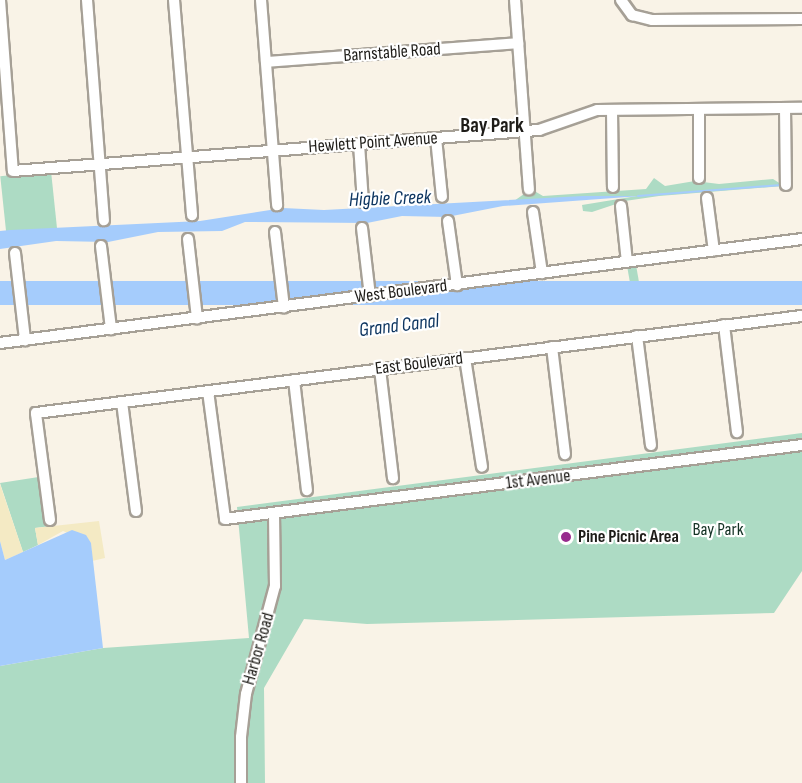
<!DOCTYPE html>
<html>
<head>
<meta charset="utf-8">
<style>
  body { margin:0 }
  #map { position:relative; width:802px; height:783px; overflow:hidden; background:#f9f3e7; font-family:"Sofia Sans Condensed",sans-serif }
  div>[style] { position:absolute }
  .green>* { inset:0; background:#addbc4; transform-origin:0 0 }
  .sand>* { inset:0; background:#f4eac4 }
  .water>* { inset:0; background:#a5ccfc; transform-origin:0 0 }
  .stream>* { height:2px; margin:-1px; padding:0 1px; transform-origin:1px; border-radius:1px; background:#a5ccfc }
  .roads { filter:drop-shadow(2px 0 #a6a096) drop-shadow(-2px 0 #a6a096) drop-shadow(0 2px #a6a096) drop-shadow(0 -2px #a6a096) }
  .minor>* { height:10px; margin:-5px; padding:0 5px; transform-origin:5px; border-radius:5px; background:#fff }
  .dots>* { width:16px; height:16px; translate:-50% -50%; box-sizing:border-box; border:3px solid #fff; border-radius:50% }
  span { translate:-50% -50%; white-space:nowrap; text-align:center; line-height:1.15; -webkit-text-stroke:4.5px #fff; paint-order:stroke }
  .street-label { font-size:18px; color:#1e1c18 }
  .park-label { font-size:18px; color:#143225 }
  .poi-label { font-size:18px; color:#1e1c18; font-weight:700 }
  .left { translate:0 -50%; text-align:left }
  .water-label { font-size:20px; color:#0d3560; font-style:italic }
  .quarter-label { font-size:21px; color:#1e1c18; font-weight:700 }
</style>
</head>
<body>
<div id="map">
  <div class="green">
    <div style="left:51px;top:171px;width:58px;height:51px;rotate:84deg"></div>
    <div style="clip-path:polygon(654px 178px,665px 186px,695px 181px,719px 184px,773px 179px,784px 186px,659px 196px,625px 201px,592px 212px,583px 211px,582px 205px,637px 196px,514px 201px,531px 189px,543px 196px,646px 189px)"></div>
    <div style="left:636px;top:265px;width:35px;height:9px;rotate:80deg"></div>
    <div style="clip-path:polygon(802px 433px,802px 571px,774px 613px,367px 624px,304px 619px,264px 688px,265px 783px,0 783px,0 666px,103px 648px,249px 638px,237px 507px)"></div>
    <div style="clip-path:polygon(45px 476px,51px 526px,35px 528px,38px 545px,23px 552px,0 483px)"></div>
  </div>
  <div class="sand">
    <div style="clip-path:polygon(0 484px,23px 552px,5px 560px,0 541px)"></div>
    <div style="clip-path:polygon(99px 521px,105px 558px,92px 561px,91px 543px,63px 531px,38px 545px,35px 528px)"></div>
  </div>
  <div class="water">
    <div style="clip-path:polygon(583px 196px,641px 196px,503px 206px,447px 217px,402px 216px,367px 223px,245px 222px,222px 231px,158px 232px,108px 242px,56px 241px,0 249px,0 231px,10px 230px,200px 221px,283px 208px,324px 210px)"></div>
    <div style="left:802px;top:281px;width:24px;height:808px;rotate:90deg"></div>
    <div style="clip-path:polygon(72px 530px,86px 535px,91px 543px,103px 648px,0 666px,0 541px,5px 560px)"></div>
  </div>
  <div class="stream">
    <div style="left:638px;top:196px;width:144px;rotate:-4.4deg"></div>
  </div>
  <div class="roads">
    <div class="minor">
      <div style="left:0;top:0;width:171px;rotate:85.7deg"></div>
      <div style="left:13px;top:171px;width:528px;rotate:-4.46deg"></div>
      <div style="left:539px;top:130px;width:61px;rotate:-19deg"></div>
      <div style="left:597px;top:110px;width:205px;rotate:-0.6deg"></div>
      <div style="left:87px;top:0;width:221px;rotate:85.6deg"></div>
      <div style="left:174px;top:0;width:216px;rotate:85.2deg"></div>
      <div style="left:261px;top:0;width:206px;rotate:85.5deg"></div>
      <div style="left:515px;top:0;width:190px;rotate:85.8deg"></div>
      <div style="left:621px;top:0;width:19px;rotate:54deg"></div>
      <div style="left:632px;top:15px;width:21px;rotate:14deg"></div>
      <div style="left:652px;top:20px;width:150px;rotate:-0.4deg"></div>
      <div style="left:266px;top:62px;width:253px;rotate:-4.3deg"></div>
      <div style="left:785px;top:108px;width:77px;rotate:89.3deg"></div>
      <div style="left:699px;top:109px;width:69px;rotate:90deg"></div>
      <div style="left:612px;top:110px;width:77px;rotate:89.3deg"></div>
      <div style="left:436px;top:138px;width:59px;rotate:84.2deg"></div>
      <div style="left:359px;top:144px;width:58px;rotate:86.1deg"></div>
      <div style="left:707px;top:198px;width:53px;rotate:82.5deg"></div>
      <div style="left:621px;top:206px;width:56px;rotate:83.9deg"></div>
      <div style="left:533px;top:212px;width:62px;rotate:81.6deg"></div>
      <div style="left:448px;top:221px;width:65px;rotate:82deg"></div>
      <div style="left:362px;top:228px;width:68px;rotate:83.3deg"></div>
      <div style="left:275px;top:232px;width:76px;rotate:83.2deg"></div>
      <div style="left:188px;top:239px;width:80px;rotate:83.5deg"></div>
      <div style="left:101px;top:246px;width:84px;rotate:83.1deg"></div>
      <div style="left:15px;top:253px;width:88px;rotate:83.4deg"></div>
      <div style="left:724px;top:325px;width:108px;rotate:83.1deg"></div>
      <div style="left:637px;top:336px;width:110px;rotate:82.7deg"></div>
      <div style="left:0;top:343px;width:809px;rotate:-7.39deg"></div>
      <div style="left:552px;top:347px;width:108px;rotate:83.1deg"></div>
      <div style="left:465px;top:358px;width:110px;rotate:81.1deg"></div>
      <div style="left:380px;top:369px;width:110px;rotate:83.2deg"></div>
      <div style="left:294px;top:380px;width:111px;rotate:83.3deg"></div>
      <div style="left:208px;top:391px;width:129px;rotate:82.4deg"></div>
      <div style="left:225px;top:519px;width:582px;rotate:-7.31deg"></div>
      <div style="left:122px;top:402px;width:110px;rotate:82.7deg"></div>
      <div style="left:50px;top:520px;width:108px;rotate:-97.5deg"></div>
      <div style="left:36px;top:413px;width:772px;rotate:-7.22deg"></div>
      <div style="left:241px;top:783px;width:46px;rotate:-90deg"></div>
      <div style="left:241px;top:737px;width:43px;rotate:-83.4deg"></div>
      <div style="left:246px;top:694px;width:112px;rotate:-75deg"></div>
      <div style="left:275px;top:586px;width:72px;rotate:-90.8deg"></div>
    </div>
  </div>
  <div class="dots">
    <div style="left:566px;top:537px;background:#972b8d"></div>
  </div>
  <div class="street-label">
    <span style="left:392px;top:53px;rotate:-4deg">Barnstable Road</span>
    <span style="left:373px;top:143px;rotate:-4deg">Hewlett Point Avenue</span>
    <span style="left:401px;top:292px;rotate:-7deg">West Boulevard</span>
    <span style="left:419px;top:364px;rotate:-7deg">East Boulevard</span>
    <span style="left:538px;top:480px;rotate:-7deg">1st Avenue</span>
    <span style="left:259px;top:649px;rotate:-74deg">Harbor Road</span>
  </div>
  <div class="park-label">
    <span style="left:718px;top:530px">Bay Park</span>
  </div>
  <div class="poi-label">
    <span class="left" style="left:578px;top:537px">Pine Picnic Area</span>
  </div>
  <div class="water-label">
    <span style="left:390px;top:199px;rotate:-2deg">Higbie Creek</span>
    <span style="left:399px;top:326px;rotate:-7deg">Grand Canal</span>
  </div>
  <div class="quarter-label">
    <span style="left:492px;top:126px">Bay Park</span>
  </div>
</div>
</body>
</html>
